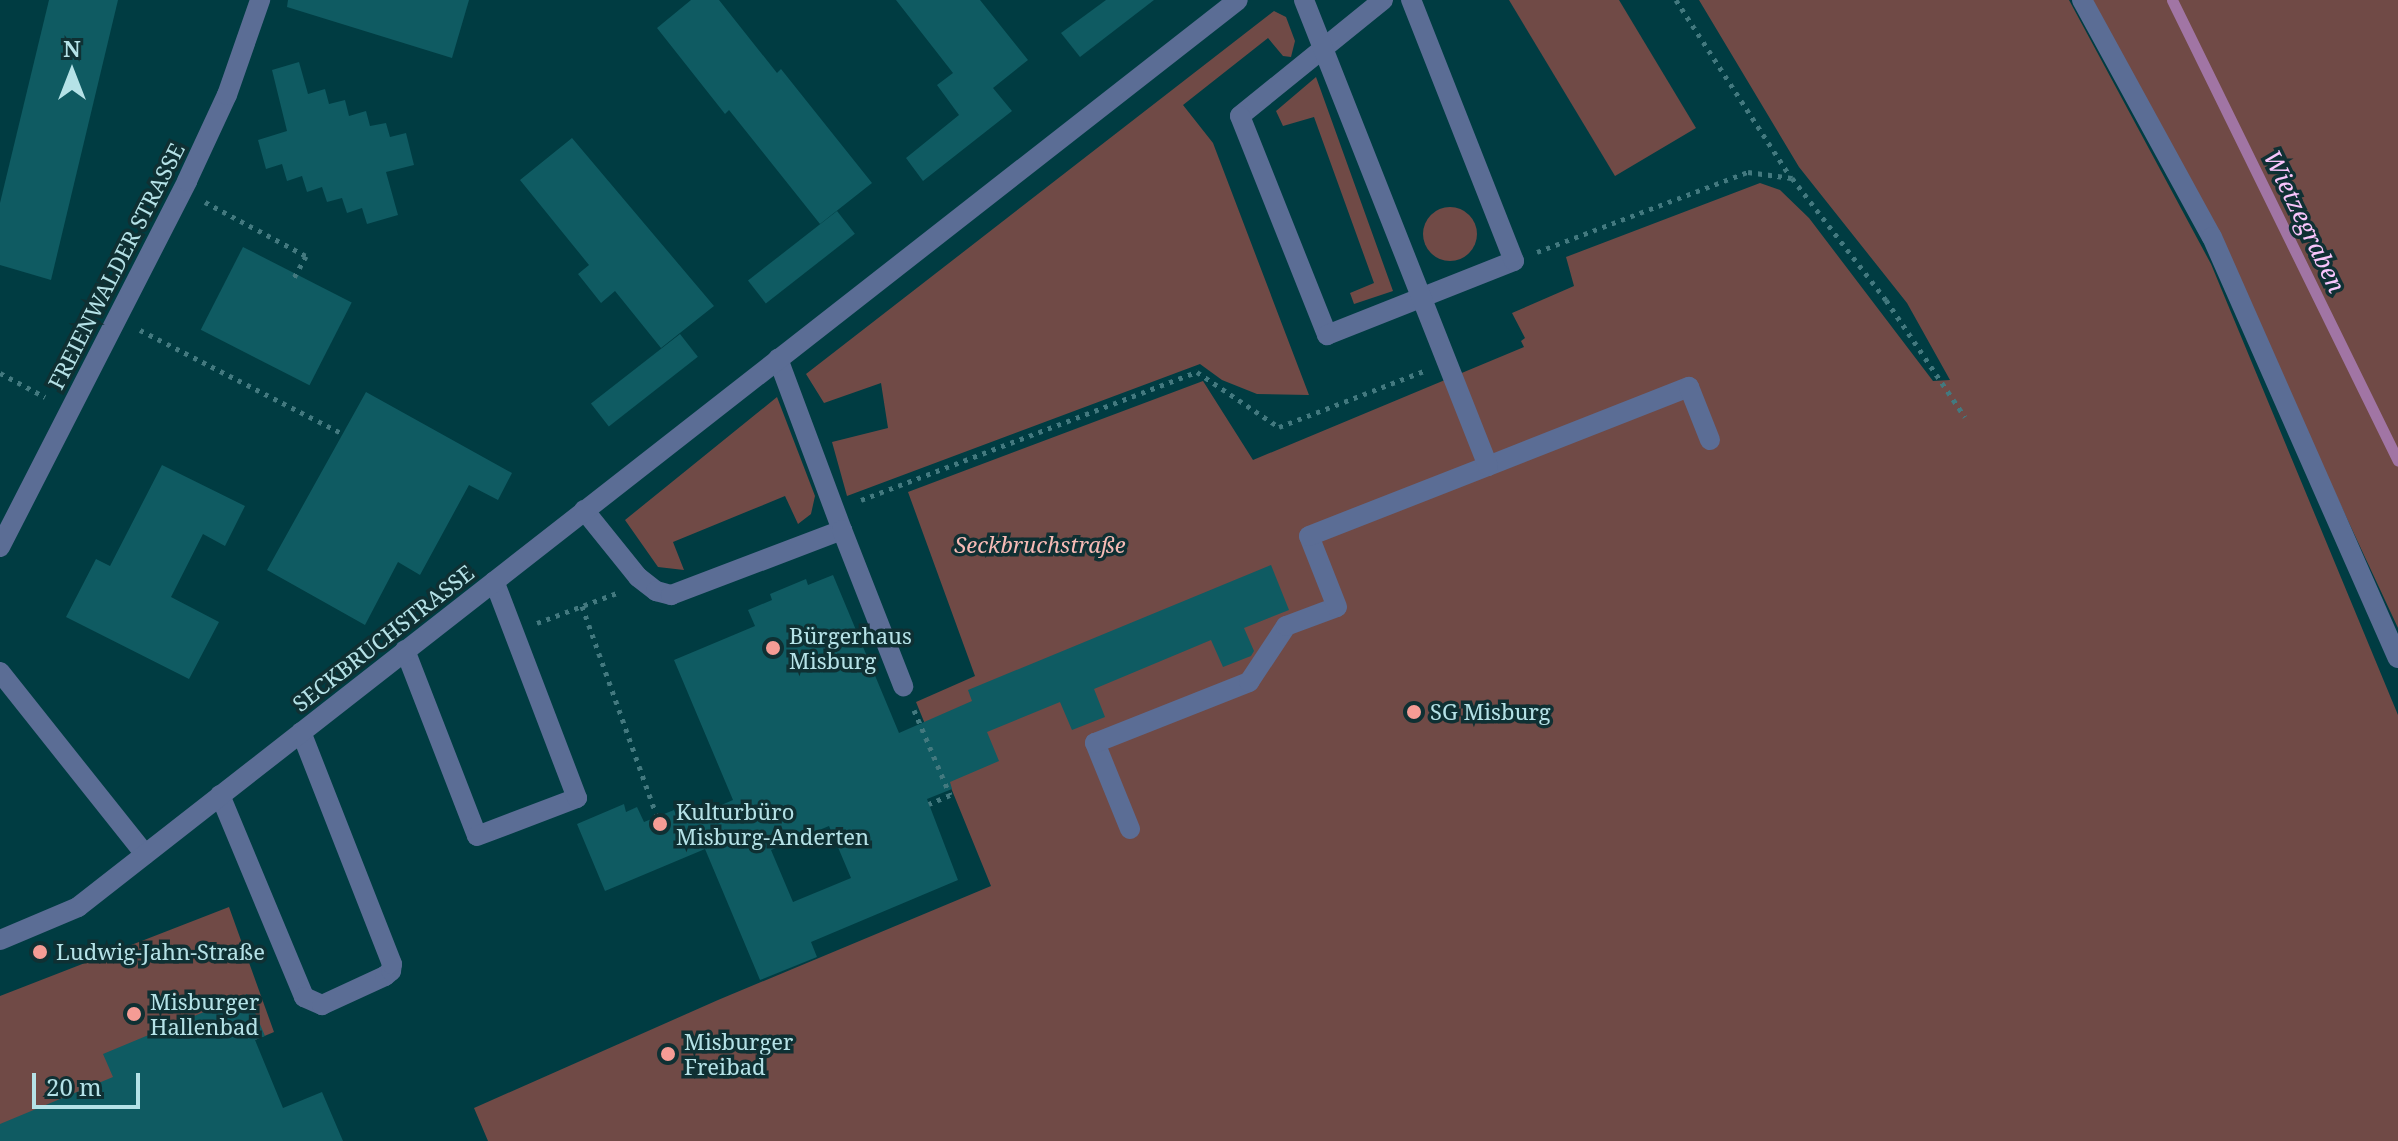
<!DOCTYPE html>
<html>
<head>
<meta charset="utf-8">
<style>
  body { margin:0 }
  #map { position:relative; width:2398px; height:1141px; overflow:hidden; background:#003c42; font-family:"Noto Serif",serif }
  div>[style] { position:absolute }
  .green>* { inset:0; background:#704a46 }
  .round { border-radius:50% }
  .stream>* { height:11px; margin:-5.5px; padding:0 5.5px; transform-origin:5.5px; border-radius:5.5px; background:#a175a4 }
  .building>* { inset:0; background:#0f5b62; transform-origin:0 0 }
  .path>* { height:5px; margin-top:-2.5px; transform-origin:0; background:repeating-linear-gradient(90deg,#43797f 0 4px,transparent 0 10px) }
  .minor>* { height:20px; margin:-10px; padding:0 10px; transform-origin:10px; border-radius:10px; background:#5b6d95 }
  .dots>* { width:22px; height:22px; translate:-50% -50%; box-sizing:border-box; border:4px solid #0f3033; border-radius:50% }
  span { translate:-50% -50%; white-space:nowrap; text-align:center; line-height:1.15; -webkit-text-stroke:7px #0f3033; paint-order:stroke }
  .street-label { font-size:22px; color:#b5e2e7 }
  .park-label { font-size:22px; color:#f6bab5; font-style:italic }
  .poi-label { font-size:22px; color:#b5e2e7 }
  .left { translate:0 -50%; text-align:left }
  .water-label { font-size:24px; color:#f9c5fc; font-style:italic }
  .north { position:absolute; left:32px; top:32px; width:80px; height:80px; -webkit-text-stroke:6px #0f3033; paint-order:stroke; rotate:0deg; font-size:22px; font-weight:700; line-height:32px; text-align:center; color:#b5e2e7 }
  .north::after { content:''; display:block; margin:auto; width:28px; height:36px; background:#b5e2e7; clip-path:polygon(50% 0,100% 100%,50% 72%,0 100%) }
  .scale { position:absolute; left:32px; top:1073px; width:108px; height:36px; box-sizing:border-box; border:4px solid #b5e2e7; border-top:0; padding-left:10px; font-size:24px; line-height:28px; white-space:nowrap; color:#b5e2e7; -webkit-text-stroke:6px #0f3033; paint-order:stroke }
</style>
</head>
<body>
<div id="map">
  <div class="green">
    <div style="clip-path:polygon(1509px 0,1619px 0,1696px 128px,1615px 176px)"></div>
    <div style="clip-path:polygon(1699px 0,2069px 0,2211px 264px,2398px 715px,2398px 1141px,488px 1141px,474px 1108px,718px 1000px,991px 886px,916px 702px,975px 676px,908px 492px,1203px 381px,1253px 460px,1524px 347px,1521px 341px,1525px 338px,1512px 313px,1574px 286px,1566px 257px,1760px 183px,1780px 190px,1809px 218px,1933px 381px,1950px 380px,1907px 303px,1799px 167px)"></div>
    <div style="clip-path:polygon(2091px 0,2398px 0,2398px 628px,2226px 259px)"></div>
    <div style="clip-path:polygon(1274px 11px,1286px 17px,1295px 41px,1291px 57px,1283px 56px,1268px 38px,1183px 105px,1213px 143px,1309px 395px,1257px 394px,1222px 380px,1200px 364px,847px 496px,832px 442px,888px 428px,881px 383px,824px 403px,806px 374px)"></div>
    <div style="clip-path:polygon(1316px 77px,1393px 291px,1354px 304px,1350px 293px,1374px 283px,1314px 117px,1283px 126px,1276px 111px)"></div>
    <div class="round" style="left:1423px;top:207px;width:54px;height:54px"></div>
    <div style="clip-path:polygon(777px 397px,815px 496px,811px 514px,798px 524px,785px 496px,673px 542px,684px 570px,658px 567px,625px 520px)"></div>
    <div style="clip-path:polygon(229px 907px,274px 1032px,255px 1040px,191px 1141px,0 1141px,0 996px)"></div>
  </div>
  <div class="stream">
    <div style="left:2172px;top:0;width:513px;rotate:63.88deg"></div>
  </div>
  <div class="building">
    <div style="clip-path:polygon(49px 0,118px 0,51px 280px,0 265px,0 203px)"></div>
    <div style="clip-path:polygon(288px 0,469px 0,452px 58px,287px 7px)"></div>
    <div style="clip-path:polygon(691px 0,719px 0,777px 73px,781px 69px,872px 183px,820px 224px,729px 110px,725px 114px,657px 28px)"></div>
    <div style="clip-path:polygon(896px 0,980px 0,1028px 60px,993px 88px,1012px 111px,923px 181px,906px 158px,959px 115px,937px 85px,953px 73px)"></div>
    <div style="clip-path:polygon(1106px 0,1154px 0,1080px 57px,1061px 33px)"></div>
    <div style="clip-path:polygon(299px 62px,308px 94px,325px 89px,329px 104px,345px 100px,349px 116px,366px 111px,370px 126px,386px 123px,390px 137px,406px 133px,414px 165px,386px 172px,398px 215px,367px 224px,362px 208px,347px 213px,342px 198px,327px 202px,322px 187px,307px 192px,302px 176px,287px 181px,282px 164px,266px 169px,258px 140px,287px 131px,272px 70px)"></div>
    <div style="clip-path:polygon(572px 138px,714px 306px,661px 348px,615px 291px,601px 303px,578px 274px,589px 265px,520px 180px)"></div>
    <div style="left:837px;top:211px;width:29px;height:113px;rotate:52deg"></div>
    <div style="left:243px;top:247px;width:122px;height:93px;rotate:27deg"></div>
    <div style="left:680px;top:334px;width:29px;height:113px;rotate:52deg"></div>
    <div style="clip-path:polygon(366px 392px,512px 473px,498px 500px,469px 485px,420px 575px,398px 562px,365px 625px,267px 570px)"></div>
    <div style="clip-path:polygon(162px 465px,245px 506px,225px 546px,203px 534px,171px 597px,219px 622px,189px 679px,66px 617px,96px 559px,110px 566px)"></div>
    <div style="clip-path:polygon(evenodd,1271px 565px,1289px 610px,1244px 628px,1254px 651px,1251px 656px,1223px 667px,1211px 640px,1094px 689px,1105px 717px,1072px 730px,1060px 702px,987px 732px,999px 761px,950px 782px,952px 789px,927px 799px,958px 880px,811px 942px,817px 957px,760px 980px,705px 849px,605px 891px,577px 824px,624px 804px,626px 812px,637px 807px,644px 822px,674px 810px,679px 823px,733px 800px,674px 660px,755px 626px,748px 610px,772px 600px,770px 594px,806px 579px,808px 585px,833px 575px,899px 733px,972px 701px,968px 690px,1271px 565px,829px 826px,851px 878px,793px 902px,771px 850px,829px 826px)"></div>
    <div style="clip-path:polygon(247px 994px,265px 1036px,255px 1040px,283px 1108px,322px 1092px,343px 1141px,0 1141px,0 1124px,113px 1077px,103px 1054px)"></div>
  </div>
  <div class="path">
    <div style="left:1676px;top:0;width:212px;rotate:57.1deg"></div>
    <div style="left:205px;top:202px;width:115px;rotate:28.1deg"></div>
    <div style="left:306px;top:256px;width:25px;rotate:119deg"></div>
    <div style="left:1537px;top:252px;width:226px;rotate:-20.8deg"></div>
    <div style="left:1748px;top:172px;width:44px;rotate:7.8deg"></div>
    <div style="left:1792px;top:178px;width:154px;rotate:52.4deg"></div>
    <div style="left:1886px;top:300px;width:141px;rotate:56deg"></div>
    <div style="left:140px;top:330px;width:228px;rotate:27.1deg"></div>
    <div style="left:0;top:373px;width:51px;rotate:28.1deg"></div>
    <div style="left:861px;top:500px;width:360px;rotate:-20.9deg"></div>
    <div style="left:1197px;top:372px;width:99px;rotate:33.9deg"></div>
    <div style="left:1279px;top:427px;width:155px;rotate:-21.1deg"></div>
    <div style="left:582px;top:606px;width:224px;rotate:70.4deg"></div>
    <div style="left:537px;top:623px;width:85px;rotate:-20.6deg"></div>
    <div style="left:914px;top:710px;width:92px;rotate:67deg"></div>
    <div style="left:950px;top:795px;width:23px;rotate:157deg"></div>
  </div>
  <div class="minor">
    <div style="left:1383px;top:0;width:184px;rotate:141deg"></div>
    <div style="left:1240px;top:116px;width:236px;rotate:68.3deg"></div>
    <div style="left:1327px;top:335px;width:201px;rotate:-21.6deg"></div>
    <div style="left:1514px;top:261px;width:281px;rotate:-111.5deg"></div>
    <div style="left:2082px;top:0;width:270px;rotate:61.3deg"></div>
    <div style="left:2212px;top:237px;width:460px;rotate:66.2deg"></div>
    <div style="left:1488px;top:466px;width:216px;rotate:-21.5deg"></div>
    <div style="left:1689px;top:387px;width:57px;rotate:68.4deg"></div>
    <div style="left:584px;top:510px;width:86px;rotate:51.1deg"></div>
    <div style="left:638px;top:577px;width:23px;rotate:38deg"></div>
    <div style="left:656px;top:591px;width:16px;rotate:15deg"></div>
    <div style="left:671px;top:595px;width:183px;rotate:-20.8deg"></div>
    <div style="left:842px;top:530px;width:183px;rotate:-110.5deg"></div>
    <div style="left:842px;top:530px;width:168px;rotate:68.6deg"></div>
    <div style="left:0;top:547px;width:411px;rotate:-62.9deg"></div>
    <div style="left:187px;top:181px;width:95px;rotate:-65.1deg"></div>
    <div style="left:227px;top:95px;width:101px;rotate:-70.8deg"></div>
    <div style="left:405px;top:650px;width:199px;rotate:68.8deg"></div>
    <div style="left:477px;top:836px;width:107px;rotate:-20.8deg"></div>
    <div style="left:577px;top:798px;width:232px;rotate:-110.9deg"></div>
    <div style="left:0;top:672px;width:233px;rotate:51.5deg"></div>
    <div style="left:220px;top:795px;width:219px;rotate:67.4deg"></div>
    <div style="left:304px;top:997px;width:20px;rotate:24deg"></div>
    <div style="left:322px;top:1005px;width:69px;rotate:-24.7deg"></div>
    <div style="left:385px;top:976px;width:8px;rotate:-40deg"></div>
    <div style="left:391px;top:971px;width:7px;rotate:-82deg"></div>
    <div style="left:392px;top:964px;width:249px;rotate:-111.4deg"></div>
    <div style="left:1130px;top:829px;width:93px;rotate:-112.1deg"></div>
    <div style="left:1095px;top:743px;width:166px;rotate:-21.6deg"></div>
    <div style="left:1249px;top:682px;width:67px;rotate:-56.5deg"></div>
    <div style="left:1286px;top:626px;width:54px;rotate:-20.4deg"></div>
    <div style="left:1337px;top:607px;width:76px;rotate:-111.5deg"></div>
    <div style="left:1309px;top:536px;width:192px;rotate:-21.4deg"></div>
    <div style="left:1488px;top:466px;width:501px;rotate:-111.55deg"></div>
    <div style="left:0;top:940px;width:85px;rotate:-22.9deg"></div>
    <div style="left:78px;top:907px;width:1472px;rotate:-38.02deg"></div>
  </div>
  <div class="dots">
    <div style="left:773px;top:648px;background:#f59c95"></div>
    <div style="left:1414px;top:712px;background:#f59c95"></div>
    <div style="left:660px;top:824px;background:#f59c95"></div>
    <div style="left:40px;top:952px;background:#f59c95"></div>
    <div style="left:134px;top:1014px;background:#f59c95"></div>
    <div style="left:668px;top:1054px;background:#f59c95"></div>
  </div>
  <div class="street-label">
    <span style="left:116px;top:266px;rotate:-63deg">FREIENWALDER STRASSE</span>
    <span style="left:383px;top:638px;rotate:-38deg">SECKBRUCHSTRASSE</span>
  </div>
  <div class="park-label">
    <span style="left:1040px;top:545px">Seckbruchstraße</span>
  </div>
  <div class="poi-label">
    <span class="left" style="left:789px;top:648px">Bürgerhaus<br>Misburg</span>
    <span class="left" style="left:1430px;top:712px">SG Misburg</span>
    <span class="left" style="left:676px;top:824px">Kulturbüro<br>Misburg-Anderten</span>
    <span class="left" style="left:56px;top:952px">Ludwig-Jahn-Straße</span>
    <span class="left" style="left:150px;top:1014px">Misburger<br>Hallenbad</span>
    <span class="left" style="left:684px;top:1054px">Misburger<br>Freibad</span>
  </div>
  <div class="water-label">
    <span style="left:2305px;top:221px;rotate:64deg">Wietzegraben</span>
  </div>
  <div class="north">N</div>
  <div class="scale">20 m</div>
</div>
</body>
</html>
